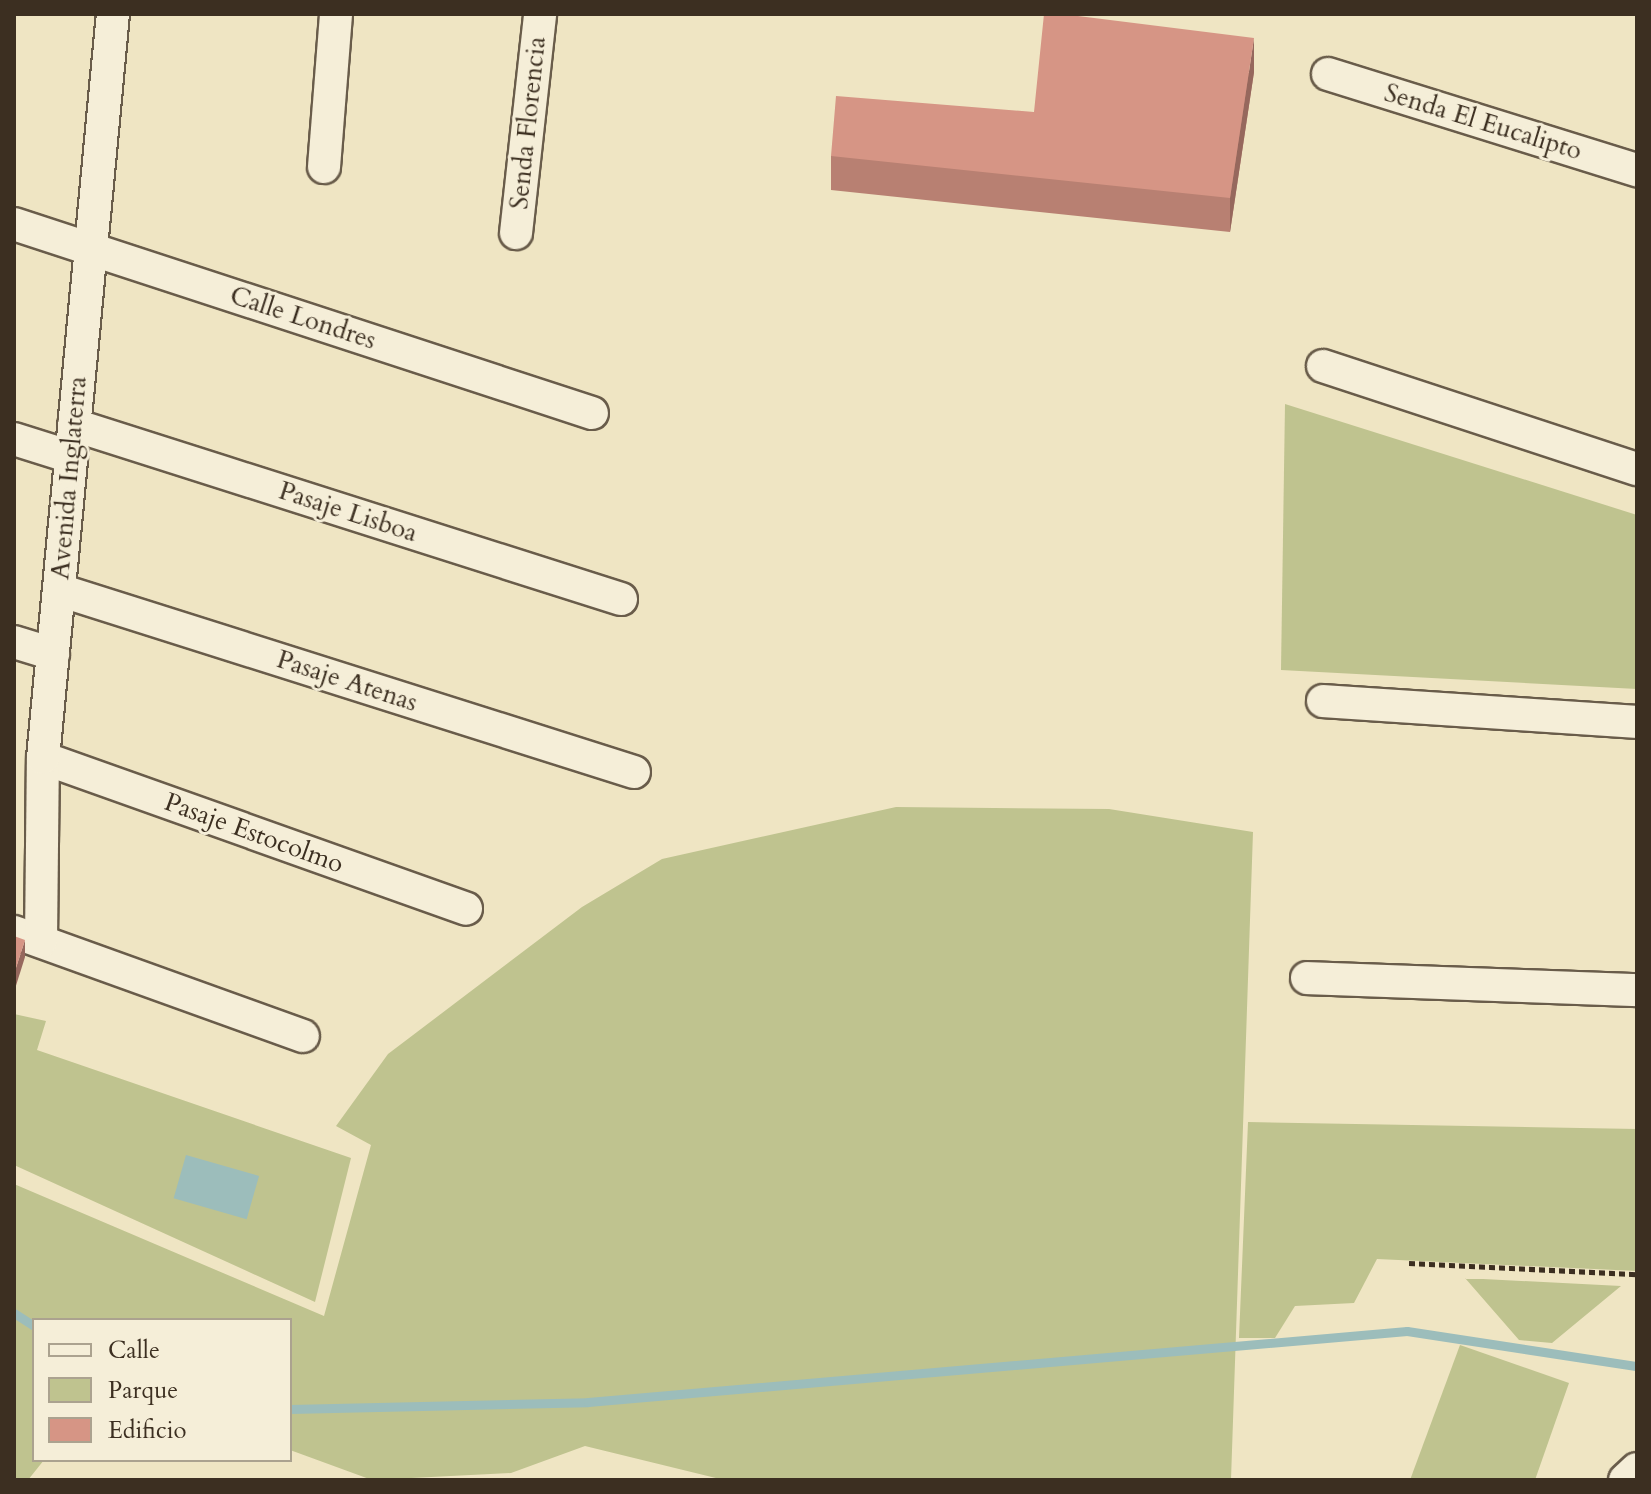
<!DOCTYPE html>
<html>
<head>
<meta charset="utf-8">
<style>
  body { margin:0 }
  #map { position:relative; width:1651px; height:1494px; overflow:hidden; background:#efe5c3; font-family:Cardo,serif }
  div>[style] { position:absolute }
  .green>* { inset:0; background:#bfc38f }
  .water>* { inset:0; background:#9cbdbb; transform-origin:0 0 }
  .stream>* { height:9px; margin:-4.5px; padding:0 4.5px; transform-origin:4.5px; border-radius:4.5px; background:#9cbdbb }
  .path>* { height:5px; margin-top:-2.5px; transform-origin:0; background:repeating-linear-gradient(90deg,#3c2f21 0 6px,transparent 0 10px) }
  .roads { filter:drop-shadow(2px 0 #695c4a) drop-shadow(-2px 0 #695c4a) drop-shadow(0 2px #695c4a) drop-shadow(0 -2px #695c4a) }
  .street>* { height:32px; margin:-16px; padding:0 16px; transform-origin:16px; border-radius:16px; background:#f5eed8 }
  .wall>* { inset:0; background:#b88072 }
  .shaded-wall>* { inset:0; background:#96685d }
  .building>* { inset:0; background:#d69585 }
  span { translate:-50% -50%; white-space:nowrap; text-align:center; line-height:1.15; -webkit-text-stroke:6px #f5eed8; paint-order:stroke }
  .street-label { font-size:26px; color:#3c2f21 }
  .frame { position:absolute; inset:0; border:16px solid #3c2f21; pointer-events:none }
  .legend { position:absolute; left:32px; top:1318px; width:260px; height:144px; box-sizing:border-box; background:#f5eed8; border:2px solid #aba28f; margin:0; padding:10px 14px; list-style:none; font-size:24px; color:#3c2f21 }
  .legend li { display:flex; align-items:center; gap:16px; height:40px }
  .legend b { width:40px; border:2px solid #aba28f }
</style>
</head>
<body>
<div id="map">
  <div class="green">
    <div style="clip-path:polygon(1285px 404px,1637px 515px,1637px 689px,1281px 670px)"></div>
    <div style="clip-path:polygon(896px 807px,1109px 809px,1253px 832px,1231px 1480px,724px 1480px,585px 1446px,511px 1473px,372px 1480px,290px 1450px,290px 1320px,34px 1320px,34px 1460px,44px 1460px,28px 1480px,14px 1480px,14px 1184px,324px 1316px,371px 1145px,336px 1126px,388px 1054px,582px 907px,662px 859px)"></div>
    <div style="clip-path:polygon(14px 1014px,46px 1021px,37px 1050px,351px 1158px,315px 1302px,14px 1165px)"></div>
    <div style="clip-path:polygon(1248px 1122px,1637px 1129px,1637px 1271px,1377px 1259px,1354px 1303px,1295px 1306px,1275px 1338px,1239px 1338px)"></div>
    <div style="clip-path:polygon(1465px 1278px,1464px 1278px,1621px 1286px,1552px 1343px,1519px 1340px)"></div>
    <div style="clip-path:polygon(1460px 1345px,1569px 1383px,1535px 1480px,1410px 1480px)"></div>
  </div>
  <div class="water">
    <div style="left:186px;top:1155px;width:76px;height:45px;rotate:16deg"></div>
  </div>
  <div class="stream">
    <div style="left:14px;top:1313px;width:24px;rotate:33deg"></div>
    <div style="left:290px;top:1409px;width:298px;rotate:-1.3deg"></div>
    <div style="left:588px;top:1402px;width:822px;rotate:-4.95deg"></div>
    <div style="left:1407px;top:1331px;width:233px;rotate:8.7deg"></div>
  </div>
  <div class="path">
    <div style="left:1409px;top:1263px;width:228px;rotate:2.8deg"></div>
  </div>
  <div class="roads">
    <div class="street">
      <div style="left:1328px;top:74px;width:324px;rotate:17.3deg"></div>
      <div style="left:324px;top:167px;width:153px;rotate:-85.5deg"></div>
      <div style="left:14px;top:224px;width:608px;rotate:18.11deg"></div>
      <div style="left:516px;top:233px;width:220px;rotate:-83.7deg"></div>
      <div style="left:1323px;top:366px;width:330px;rotate:18.2deg"></div>
      <div style="left:74px;top:425px;width:574px;rotate:17.65deg"></div>
      <div style="left:14px;top:439px;width:60px;rotate:17.5deg"></div>
      <div style="left:59px;top:590px;width:603px;rotate:17.56deg"></div>
      <div style="left:14px;top:642px;width:41px;rotate:17.1deg"></div>
      <div style="left:1323px;top:701px;width:315px;rotate:3.8deg"></div>
      <div style="left:43px;top:758px;width:449px;rotate:19.6deg"></div>
      <div style="left:14px;top:932px;width:307px;rotate:19.8deg"></div>
      <div style="left:41px;top:941px;width:183px;rotate:-89.4deg"></div>
      <div style="left:43px;top:758px;width:747px;rotate:-84.63deg"></div>
      <div style="left:1307px;top:978px;width:330px;rotate:2.1deg"></div>
      <div style="left:1625px;top:1480px;width:16px;rotate:-43deg"></div>
    </div>
  </div>
  <div class="wall">
    <div style="clip-path:polygon(1254px 72px,1230px 232px,831px 190px,831px 156px,1034px 112px)"></div>
  </div>
  <div class="shaded-wall">
    <div style="clip-path:polygon(1254px 38px,1254px 72px,1230px 232px,1230px 198px)"></div>
    <div style="clip-path:polygon(25px 940px,25px 957px,14px 992px,14px 974px)"></div>
  </div>
  <div class="building">
    <div style="clip-path:polygon(1044px 14px,1062px 14px,1254px 38px,1230px 198px,831px 156px,836px 96px,1034px 112px)"></div>
    <div style="clip-path:polygon(14px 936px,25px 940px,14px 974px)"></div>
  </div>
  <div class="street-label">
    <span style="left:1483px;top:122px;rotate:17deg">Senda El Eucalipto</span>
    <span style="left:528px;top:123px;rotate:-84deg">Senda Florencia</span>
    <span style="left:303px;top:318px;rotate:18deg">Calle Londres</span>
    <span style="left:69px;top:478px;rotate:-85deg">Avenida Inglaterra</span>
    <span style="left:348px;top:512px;rotate:18deg">Pasaje Lisboa</span>
    <span style="left:347px;top:681px;rotate:18deg">Pasaje Atenas</span>
    <span style="left:254px;top:833px;rotate:20deg">Pasaje Estocolmo</span>
  </div>
  <div class="frame"></div>
  <ul class="legend">
  <li><b style="height:10px;background:#f5eed8"></b>Calle</li>
  <li><b style="height:22px;background:#bfc38f"></b>Parque</li>
  <li><b style="height:22px;background:#d69585"></b>Edificio</li>
  </ul>
</div>
</body>
</html>
